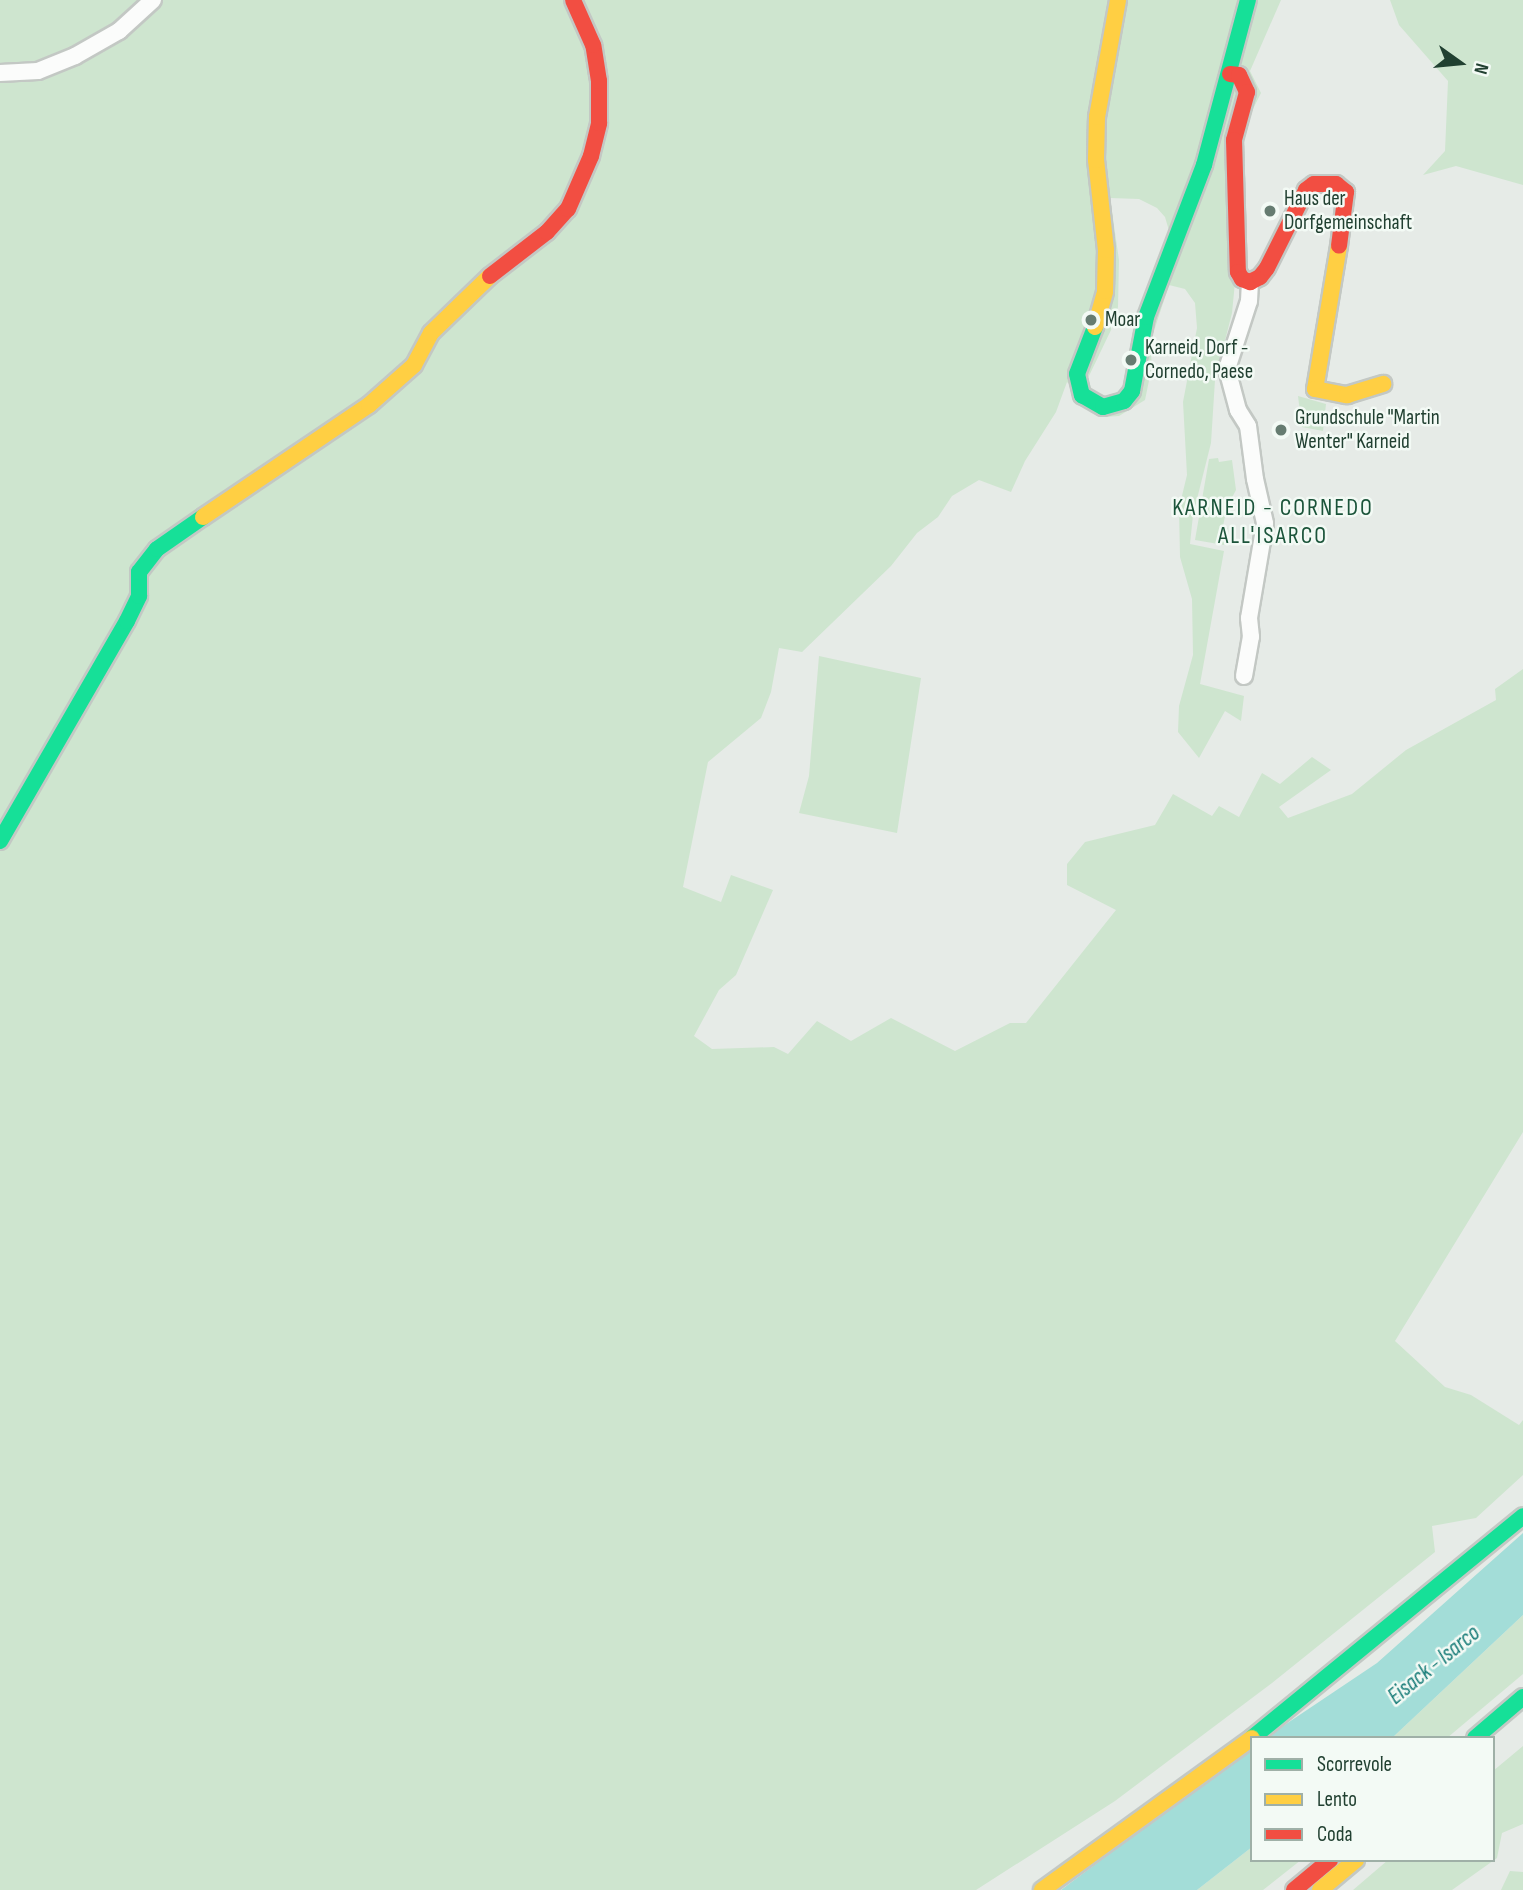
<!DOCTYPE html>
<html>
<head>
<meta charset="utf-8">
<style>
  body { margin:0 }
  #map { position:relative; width:1523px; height:1890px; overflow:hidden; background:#e6ebe7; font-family:"Sofia Sans Condensed",sans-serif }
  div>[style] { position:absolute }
  .green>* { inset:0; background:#cee5cf }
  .water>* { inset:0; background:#a3ddd8 }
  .roads { filter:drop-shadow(2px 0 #c3c8c4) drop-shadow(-2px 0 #c3c8c4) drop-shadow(0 2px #c3c8c4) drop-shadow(0 -2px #c3c8c4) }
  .street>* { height:16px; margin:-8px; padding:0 8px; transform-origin:8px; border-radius:8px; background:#fbfcfb }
  .fast>* { height:16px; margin:-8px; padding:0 8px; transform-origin:8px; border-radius:8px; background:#16e098 }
  .slow>* { height:16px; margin:-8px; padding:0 8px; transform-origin:8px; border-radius:8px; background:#ffcf43 }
  .jam>* { height:16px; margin:-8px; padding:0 8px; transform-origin:8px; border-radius:8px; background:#f24e42 }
  .dots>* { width:19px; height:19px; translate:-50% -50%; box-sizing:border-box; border:4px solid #f3faf5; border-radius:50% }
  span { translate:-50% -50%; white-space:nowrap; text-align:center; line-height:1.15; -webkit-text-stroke:5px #f3faf5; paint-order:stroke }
  .poi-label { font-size:21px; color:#214031 }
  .left { translate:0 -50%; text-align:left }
  .water-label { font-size:23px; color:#167b77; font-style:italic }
  .quarter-label { font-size:24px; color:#1b543a; letter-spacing:2px }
  .legend { position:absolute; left:1250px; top:1736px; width:245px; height:126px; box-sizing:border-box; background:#f3faf5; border:2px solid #9fb0a7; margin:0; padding:9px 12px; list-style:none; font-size:21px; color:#214031 }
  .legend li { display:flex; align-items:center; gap:14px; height:35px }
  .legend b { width:35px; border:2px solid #9fb0a7 }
  .north { position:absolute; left:1425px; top:28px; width:70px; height:70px; -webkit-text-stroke:5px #f3faf5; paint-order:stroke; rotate:105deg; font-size:19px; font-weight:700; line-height:28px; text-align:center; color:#214031 }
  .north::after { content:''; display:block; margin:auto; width:24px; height:32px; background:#214031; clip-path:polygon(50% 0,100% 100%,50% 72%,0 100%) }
</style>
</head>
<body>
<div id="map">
  <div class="green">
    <div style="clip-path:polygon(evenodd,0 0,1281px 0,1250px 71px,1261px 93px,1247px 121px,1243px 141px,1245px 180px,1232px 313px,1215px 380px,1211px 443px,1193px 515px,1190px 544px,1224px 551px,1200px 684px,1244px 696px,1241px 721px,1225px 711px,1199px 758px,1178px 732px,1179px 706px,1193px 655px,1192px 599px,1180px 557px,1179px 508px,1187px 475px,1183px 402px,1197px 328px,1195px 303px,1185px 289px,1169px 285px,1150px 343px,1152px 366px,1145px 400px,1119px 416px,1104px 417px,1067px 382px,1056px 412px,1025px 461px,1011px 492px,979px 480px,952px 496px,938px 517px,917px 533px,891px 566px,802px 652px,779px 648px,771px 692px,761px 718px,708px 762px,683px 887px,721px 902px,731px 875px,773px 890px,736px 975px,719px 990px,694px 1036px,712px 1049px,774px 1047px,788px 1054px,817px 1021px,851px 1041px,891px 1018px,955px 1051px,1010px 1023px,1026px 1023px,1116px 910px,1067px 885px,1067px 864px,1085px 842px,1155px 825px,1173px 794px,1212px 816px,1219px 806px,1239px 817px,1262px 773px,1280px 784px,1312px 757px,1331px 770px,1279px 807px,1288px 818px,1352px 794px,1406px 750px,1496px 700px,1495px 689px,1523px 669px,1523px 1132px,1395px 1341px,1445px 1387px,1471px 1395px,1519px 1425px,1523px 1420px,1523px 1475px,1476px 1518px,1432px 1526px,1435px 1552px,1272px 1683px,1115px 1801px,976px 1890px,0 1890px,0 0,1110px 198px,1139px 199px,1157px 208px,1165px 217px,1170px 234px,1123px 391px,1109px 397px,1092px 391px,1088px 378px,1111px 330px,1118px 307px,1119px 260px,1110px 198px)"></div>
    <div style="clip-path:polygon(1390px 0,1523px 0,1523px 185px,1456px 166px,1423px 175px,1445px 151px,1448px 81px,1399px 25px)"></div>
    <div style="clip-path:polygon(1298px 396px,1326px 404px,1323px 431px,1302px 427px)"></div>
    <div style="clip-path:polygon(1218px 458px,1219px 462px,1232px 460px,1236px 490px,1227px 507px,1223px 526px,1228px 528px,1224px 545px,1195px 540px,1209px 459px)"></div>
    <div style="clip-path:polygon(819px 656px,921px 678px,897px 833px,799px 813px,809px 776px)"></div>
    <div style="clip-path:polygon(1523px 1615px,1523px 1674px,1447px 1738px,1392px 1738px)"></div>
    <div style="clip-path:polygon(1523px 1746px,1523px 1824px,1502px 1833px,1497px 1858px,1452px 1890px,1353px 1890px,1388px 1860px,1493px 1860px,1493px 1771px)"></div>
    <div style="clip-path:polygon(1252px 1847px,1252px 1860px,1301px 1860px,1263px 1890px,1197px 1890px)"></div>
    <div style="clip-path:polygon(1510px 1871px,1523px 1872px,1523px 1890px,1501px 1890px)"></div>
  </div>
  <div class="water">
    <div style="clip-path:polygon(1523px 1533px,1523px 1615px,1392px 1738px,1265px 1738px,1377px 1663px)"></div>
    <div style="clip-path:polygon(1252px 1747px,1252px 1847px,1197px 1890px,1061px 1890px)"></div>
  </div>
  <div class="roads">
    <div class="street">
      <div style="left:0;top:73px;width:38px;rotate:-3deg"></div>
      <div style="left:38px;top:71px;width:40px;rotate:-22deg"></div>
      <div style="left:75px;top:56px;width:51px;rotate:-29.6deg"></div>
      <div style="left:119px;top:31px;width:46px;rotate:-42.4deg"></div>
      <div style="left:1244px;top:676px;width:40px;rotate:-80deg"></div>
      <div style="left:1251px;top:637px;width:19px;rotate:-96deg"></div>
      <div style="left:1249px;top:618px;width:96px;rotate:-80.4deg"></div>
      <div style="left:1265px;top:523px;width:45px;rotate:-102.8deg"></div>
      <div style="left:1255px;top:479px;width:53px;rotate:-97.5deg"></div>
      <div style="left:1248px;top:426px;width:19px;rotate:-122deg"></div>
      <div style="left:1238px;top:410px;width:42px;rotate:-105deg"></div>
      <div style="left:1227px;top:369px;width:71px;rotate:-72.1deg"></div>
      <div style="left:1249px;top:301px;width:19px;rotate:-87deg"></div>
    </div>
    <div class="fast">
      <div style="left:1095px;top:327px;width:50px;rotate:111deg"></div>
      <div style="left:1077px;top:374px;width:22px;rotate:77deg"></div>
      <div style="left:1082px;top:395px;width:24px;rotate:30deg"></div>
      <div style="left:1103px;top:407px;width:22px;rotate:-16deg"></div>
      <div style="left:1124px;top:401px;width:13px;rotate:-51deg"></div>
      <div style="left:1132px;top:391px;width:75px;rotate:-79.3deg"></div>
      <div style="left:1146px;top:317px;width:163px;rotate:-69.1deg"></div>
      <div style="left:1204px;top:165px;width:171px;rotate:-75.1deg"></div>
      <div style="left:0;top:841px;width:254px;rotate:-60deg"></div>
      <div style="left:127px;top:621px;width:28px;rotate:-64deg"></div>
      <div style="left:139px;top:596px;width:24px;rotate:-90deg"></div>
      <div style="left:139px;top:572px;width:29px;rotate:-52deg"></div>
      <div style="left:157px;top:549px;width:56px;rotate:-34.8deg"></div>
      <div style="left:1252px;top:1738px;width:350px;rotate:-39.3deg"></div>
      <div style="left:1475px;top:1738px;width:63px;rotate:-40.5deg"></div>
    </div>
    <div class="slow">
      <div style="left:1339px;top:246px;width:145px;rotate:99.5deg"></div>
      <div style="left:1315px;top:389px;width:33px;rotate:11deg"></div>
      <div style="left:1347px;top:395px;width:38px;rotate:-17deg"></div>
      <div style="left:1095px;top:327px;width:37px;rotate:-74deg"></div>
      <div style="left:1105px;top:291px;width:41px;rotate:-88.6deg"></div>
      <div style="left:1106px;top:250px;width:91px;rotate:-96.3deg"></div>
      <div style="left:1096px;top:160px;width:43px;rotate:-88.7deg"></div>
      <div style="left:1097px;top:117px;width:119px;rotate:-79.8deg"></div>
      <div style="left:203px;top:517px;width:200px;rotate:-34deg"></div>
      <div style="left:369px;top:405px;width:60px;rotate:-41.6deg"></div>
      <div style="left:414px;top:365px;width:36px;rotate:-62deg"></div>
      <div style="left:431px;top:333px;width:82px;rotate:-44deg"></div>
      <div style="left:1042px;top:1890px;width:259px;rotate:-35.9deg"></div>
      <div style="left:1320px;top:1890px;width:47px;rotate:-39.8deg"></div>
    </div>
    <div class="jam">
      <div style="left:1230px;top:74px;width:9px;rotate:6deg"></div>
      <div style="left:1239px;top:75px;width:19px;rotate:65deg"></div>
      <div style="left:1247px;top:92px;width:50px;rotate:105.2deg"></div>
      <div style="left:1234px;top:140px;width:132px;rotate:88.3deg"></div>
      <div style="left:1238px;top:272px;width:8px;rotate:60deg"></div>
      <div style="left:1242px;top:279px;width:9px;rotate:21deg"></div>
      <div style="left:1250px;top:282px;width:11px;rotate:-27deg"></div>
      <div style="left:1260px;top:277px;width:11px;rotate:-52deg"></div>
      <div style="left:1267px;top:268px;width:87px;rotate:-63.4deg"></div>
      <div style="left:1306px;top:190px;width:10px;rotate:-37deg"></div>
      <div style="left:1314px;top:184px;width:22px"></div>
      <div style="left:1336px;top:184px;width:13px;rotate:39deg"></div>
      <div style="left:1346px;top:192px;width:54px;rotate:97.4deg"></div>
      <div style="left:490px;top:276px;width:72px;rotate:-37.7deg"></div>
      <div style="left:547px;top:232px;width:31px;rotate:-48deg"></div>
      <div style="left:568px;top:209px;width:58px;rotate:-66.5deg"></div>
      <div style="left:591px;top:156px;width:34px;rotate:-76deg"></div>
      <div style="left:599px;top:123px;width:42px;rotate:-90deg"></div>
      <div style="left:599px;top:81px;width:36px;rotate:-99deg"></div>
      <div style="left:593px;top:45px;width:49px;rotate:-114deg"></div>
      <div style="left:1294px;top:1890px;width:47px;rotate:-39.8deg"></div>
    </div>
  </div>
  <div class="dots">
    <div style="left:1270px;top:211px;background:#667c71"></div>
    <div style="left:1091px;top:320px;background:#667c71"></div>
    <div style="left:1131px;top:360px;background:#667c71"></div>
    <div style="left:1281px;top:430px;background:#667c71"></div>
  </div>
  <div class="poi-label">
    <span class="left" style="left:1284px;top:211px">Haus der<br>Dorfgemeinschaft</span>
    <span class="left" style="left:1105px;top:320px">Moar</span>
    <span class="left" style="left:1145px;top:360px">Karneid, Dorf -<br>Cornedo, Paese</span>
    <span class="left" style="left:1295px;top:430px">Grundschule "Martin<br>Wenter" Karneid</span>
  </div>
  <div class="water-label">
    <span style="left:1434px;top:1665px;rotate:-39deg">Eisack - Isarco</span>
  </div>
  <div class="quarter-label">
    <span style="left:1273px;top:522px">KARNEID - CORNEDO<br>ALL'ISARCO</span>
  </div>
  <ul class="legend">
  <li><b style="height:9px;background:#16e098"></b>Scorrevole</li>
  <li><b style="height:9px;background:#ffcf43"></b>Lento</li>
  <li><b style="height:9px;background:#f24e42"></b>Coda</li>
  </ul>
  <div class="north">N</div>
</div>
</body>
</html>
